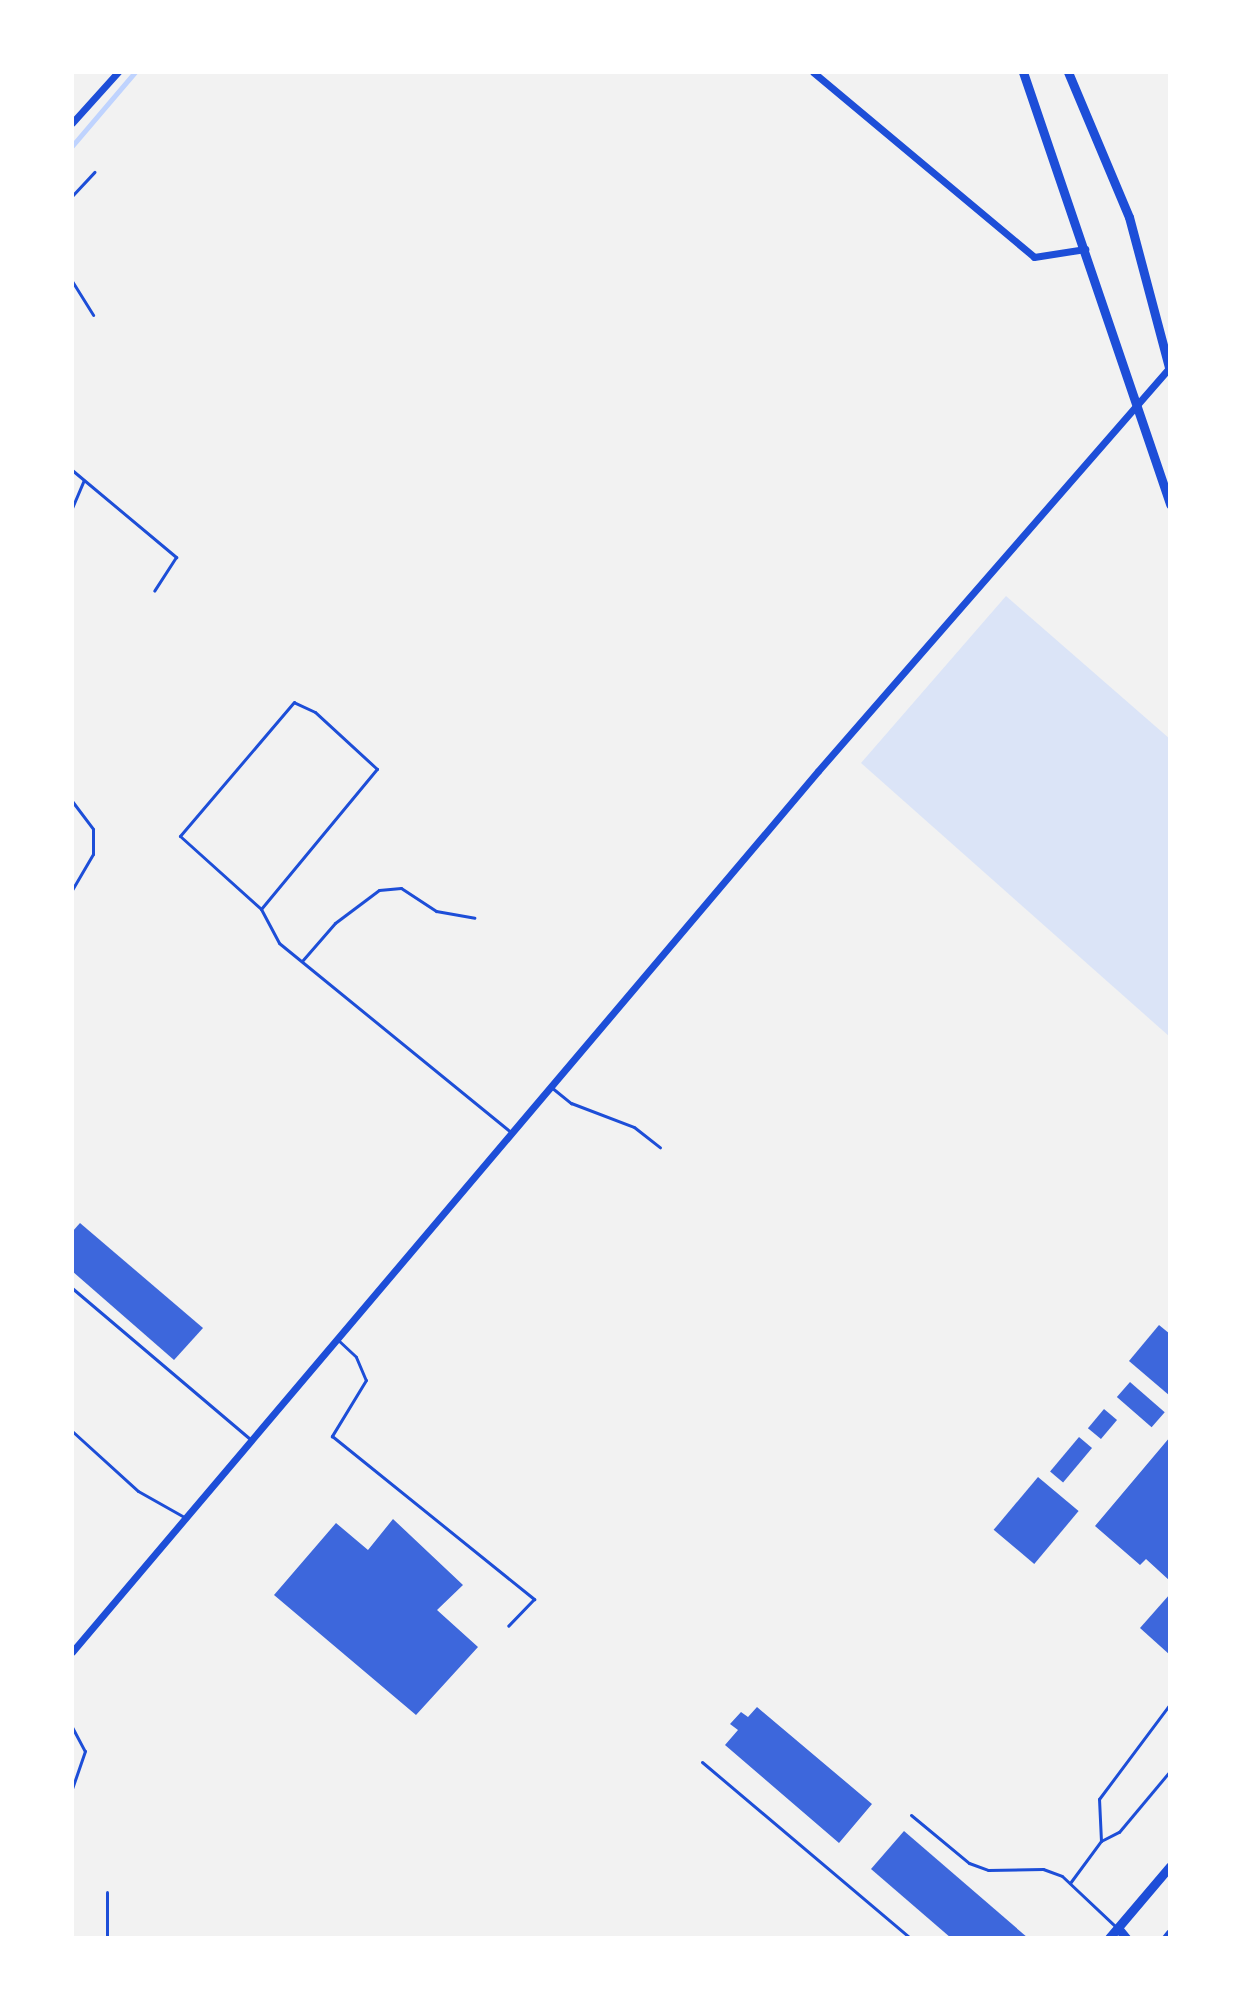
<!DOCTYPE html>
<html>
<head>
<meta charset="utf-8">
<style>
  body { margin:0 }
  #map { position:relative; width:1242px; height:2010px; overflow:hidden; background:#f2f2f2; font-family:"PT Sans",sans-serif }
  div>[style] { position:absolute }
  .green>* { inset:0; background:#dbe4f7 }
  .stream>* { height:5px; margin:-2.5px; padding:0 2.5px; transform-origin:2.5px; border-radius:2.5px; background:#bfd3fe }
  .building>* { inset:0; background:#3d67dc; transform-origin:0 0 }
  .service>* { height:3px; margin:-1.5px; padding:0 1.5px; transform-origin:1.5px; border-radius:1.5px; background:#1d4ed8 }
  .minor>* { height:7px; margin:-3.5px; padding:0 3.5px; transform-origin:3.5px; border-radius:3.5px; background:#1d4ed8 }
  .secondary>* { height:9px; margin:-4.5px; padding:0 4.5px; transform-origin:4.5px; border-radius:4.5px; background:#1d4ed8 }
  span { translate:-50% -50%; white-space:nowrap; text-align:center; line-height:1.15; -webkit-text-stroke:8px #fff; paint-order:stroke }
  .frame { position:absolute; inset:0; border:74px solid #fff; pointer-events:none }
</style>
</head>
<body>
<div id="map">
  <div class="green">
    <div style="clip-path:polygon(1006px 596px,1170px 739px,1170px 1037px,861px 763px)"></div>
  </div>
  <div class="stream">
    <div style="left:72px;top:146px;width:97px;rotate:-49.6deg"></div>
  </div>
  <div class="building">
    <div style="clip-path:polygon(80px 1223px,203px 1328px,174px 1360px,72px 1271px,72px 1232px)"></div>
    <div style="clip-path:polygon(1159px 1325px,1170px 1334px,1170px 1396px,1129px 1361px)"></div>
    <div style="left:1130px;top:1382px;width:46px;height:20px;rotate:41deg"></div>
    <div style="left:1104px;top:1409px;width:17px;height:25px;rotate:40deg"></div>
    <div style="left:1079px;top:1437px;width:17px;height:45px;rotate:40deg"></div>
    <div style="clip-path:polygon(1170px 1437px,1170px 1581px,1146px 1559px,1140px 1565px,1095px 1526px)"></div>
    <div style="left:1038px;top:1477px;width:53px;height:69px;rotate:40deg"></div>
    <div style="clip-path:polygon(393px 1519px,463px 1585px,437px 1610px,478px 1647px,416px 1715px,274px 1595px,336px 1523px,368px 1550px)"></div>
    <div style="clip-path:polygon(1170px 1594px,1170px 1655px,1140px 1628px)"></div>
    <div style="clip-path:polygon(757px 1707px,872px 1804px,839px 1843px,725px 1745px,738px 1730px,730px 1724px,741px 1712px,748px 1717px)"></div>
    <div style="clip-path:polygon(904px 1831px,1028px 1938px,951px 1938px,871px 1869px)"></div>
  </div>
  <div class="service">
    <div style="left:72px;top:196px;width:33px;rotate:-47deg"></div>
    <div style="left:72px;top:281px;width:40px;rotate:58deg"></div>
    <div style="left:72px;top:470px;width:136px;rotate:39.9deg"></div>
    <div style="left:176px;top:557px;width:40px;rotate:122.9deg"></div>
    <div style="left:72px;top:508px;width:30px;rotate:-67deg"></div>
    <div style="left:72px;top:801px;width:35px;rotate:53deg"></div>
    <div style="left:93px;top:829px;width:25px;rotate:90deg"></div>
    <div style="left:93px;top:854px;width:42px;rotate:120.3deg"></div>
    <div style="left:261px;top:909px;width:182px;rotate:-50.4deg"></div>
    <div style="left:377px;top:769px;width:84px;rotate:-137.4deg"></div>
    <div style="left:315px;top:712px;width:23px;rotate:-155deg"></div>
    <div style="left:294px;top:702px;width:176px;rotate:130.4deg"></div>
    <div style="left:180px;top:836px;width:109px;rotate:42deg"></div>
    <div style="left:261px;top:909px;width:38px;rotate:62deg"></div>
    <div style="left:279px;top:943px;width:301px;rotate:39.2deg"></div>
    <div style="left:302px;top:961px;width:50px;rotate:-49deg"></div>
    <div style="left:335px;top:923px;width:55px;rotate:-36.9deg"></div>
    <div style="left:379px;top:890px;width:22px;rotate:-5deg"></div>
    <div style="left:401px;top:888px;width:42px;rotate:33.3deg"></div>
    <div style="left:436px;top:911px;width:39px;rotate:10deg"></div>
    <div style="left:551px;top:1087px;width:26px;rotate:39deg"></div>
    <div style="left:571px;top:1103px;width:67px;rotate:20.9deg"></div>
    <div style="left:634px;top:1127px;width:33px;rotate:38deg"></div>
    <div style="left:72px;top:1288px;width:235px;rotate:40.3deg"></div>
    <div style="left:337px;top:1339px;width:26px;rotate:43deg"></div>
    <div style="left:356px;top:1357px;width:25px;rotate:67deg"></div>
    <div style="left:366px;top:1380px;width:66px;rotate:121.3deg"></div>
    <div style="left:332px;top:1436px;width:260px;rotate:38.9deg"></div>
    <div style="left:534px;top:1599px;width:37px;rotate:134deg"></div>
    <div style="left:72px;top:1431px;width:89px;rotate:42.3deg"></div>
    <div style="left:138px;top:1491px;width:55px;rotate:29.4deg"></div>
    <div style="left:72px;top:1727px;width:27px;rotate:62deg"></div>
    <div style="left:85px;top:1751px;width:39px;rotate:109deg"></div>
    <div style="left:702px;top:1762px;width:272px;rotate:40.2deg"></div>
    <div style="left:911px;top:1815px;width:75px;rotate:39.6deg"></div>
    <div style="left:969px;top:1863px;width:20px;rotate:20deg"></div>
    <div style="left:988px;top:1870px;width:55px;rotate:-1deg"></div>
    <div style="left:1043px;top:1869px;width:20px;rotate:20deg"></div>
    <div style="left:1062px;top:1876px;width:73px;rotate:43.3deg"></div>
    <div style="left:1101px;top:1841px;width:20px;rotate:-27deg"></div>
    <div style="left:1119px;top:1832px;width:80px;rotate:-50.1deg"></div>
    <div style="left:1070px;top:1883px;width:52px;rotate:-53.6deg"></div>
    <div style="left:1101px;top:1841px;width:42px;rotate:-92.7deg"></div>
    <div style="left:1099px;top:1799px;width:119px;rotate:-53.2deg"></div>
    <div style="left:107px;top:1938px;width:46px;rotate:-90deg"></div>
  </div>
  <div class="minor">
    <div style="left:813px;top:72px;width:288px;rotate:39.9deg"></div>
    <div style="left:1034px;top:257px;width:52px;rotate:-8.9deg"></div>
    <div style="left:72px;top:123px;width:69px;rotate:-48deg"></div>
    <div style="left:72px;top:1652px;width:1154px;rotate:-49.74deg"></div>
    <div style="left:818px;top:771px;width:536px;rotate:-48.93deg"></div>
  </div>
  <div class="secondary">
    <div style="left:1023px;top:72px;width:457px;rotate:71.2deg"></div>
    <div style="left:1068px;top:72px;width:157px;rotate:67.2deg"></div>
    <div style="left:1129px;top:217px;width:159px;rotate:75.1deg"></div>
    <div style="left:1118px;top:1928px;width:13px;rotate:51deg"></div>
    <div style="left:1109px;top:1938px;width:94px;rotate:-49.7deg"></div>
    <div style="left:1166px;top:1938px;width:6px;rotate:-51deg"></div>
  </div>
  <div class="frame"></div>
</div>
</body>
</html>
